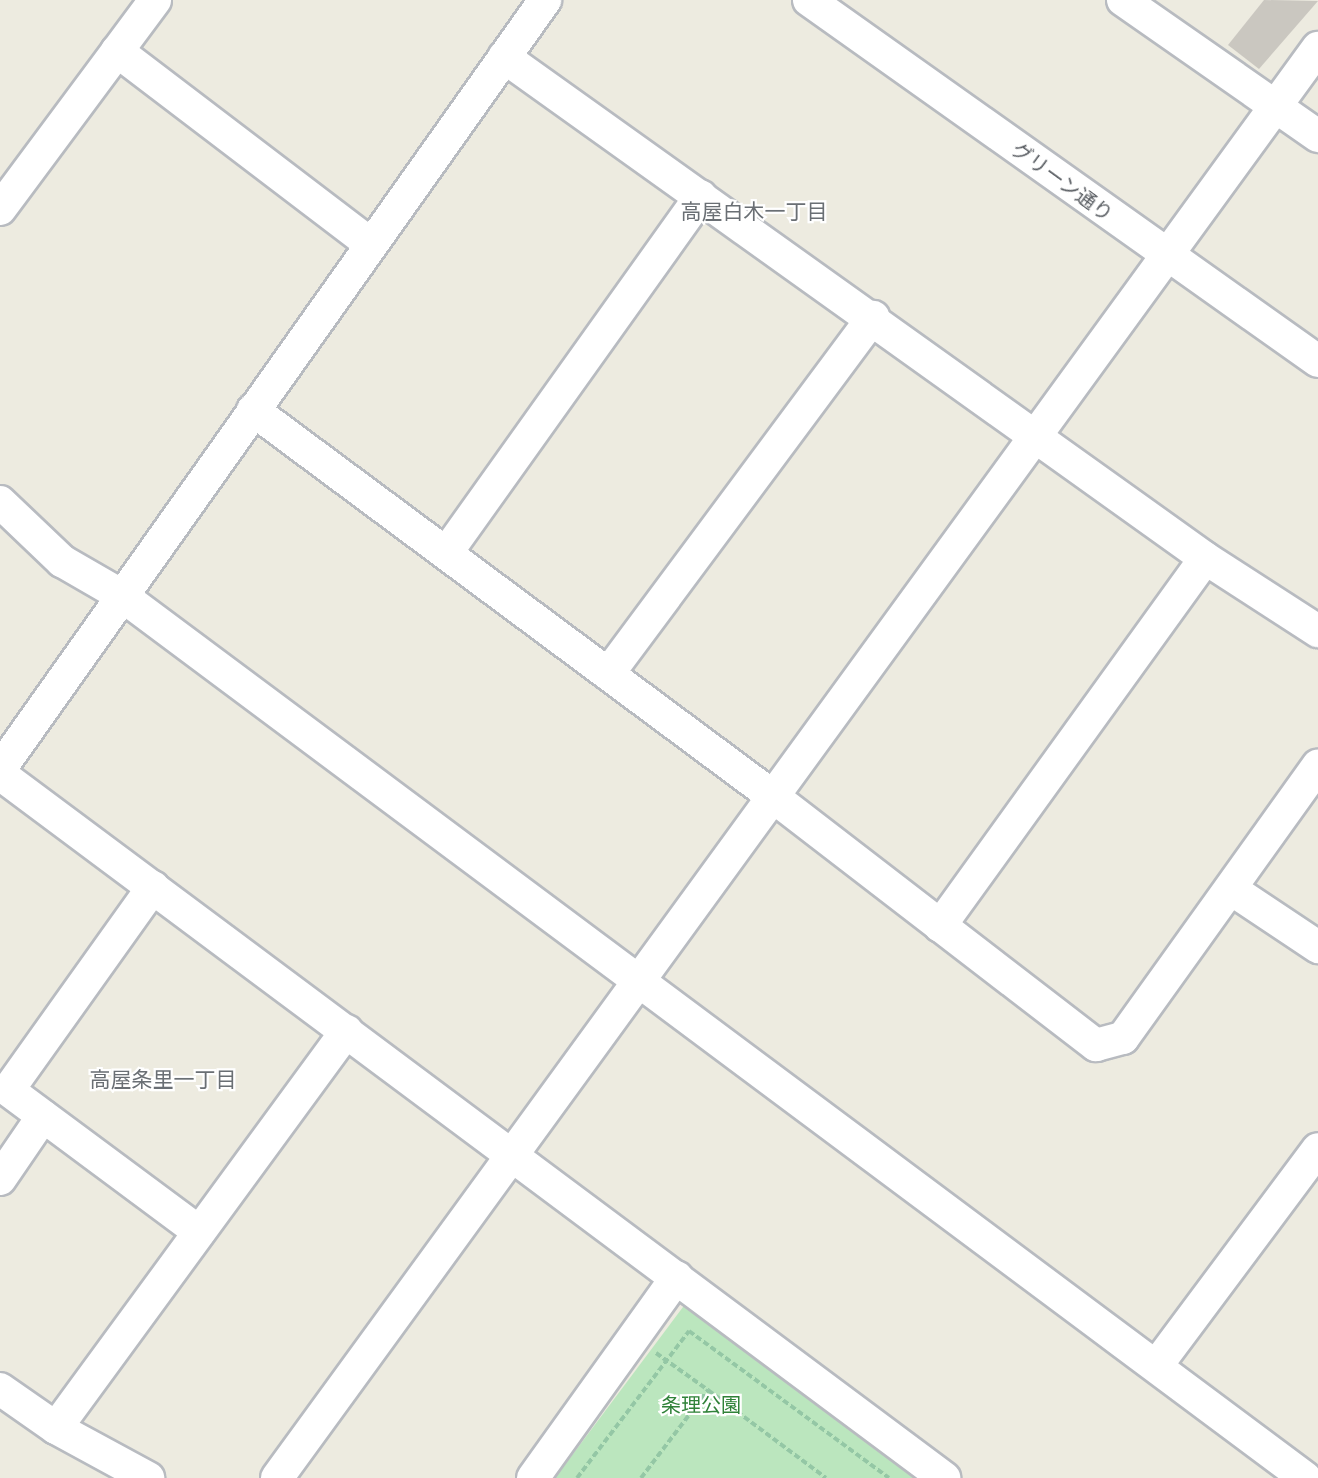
<!DOCTYPE html>
<html>
<head>
<meta charset="utf-8">
<style>
  body { margin:0 }
  #map { position:relative; width:1318px; height:1478px; overflow:hidden; background:#edebe0; font-family:Karla,"Noto Sans JP",sans-serif }
  div>[style] { position:absolute }
  .green>* { inset:0; background:#bbe6be }
  .building>* { inset:0; background:#cac7c0 }
  .path>* { height:4px; margin-top:-2px; transform-origin:0; background:repeating-linear-gradient(90deg,#94c7a5 0 6px,transparent 0 9px) }
  .roads { filter:drop-shadow(2px 0 #b8bbc0) drop-shadow(-2px 0 #b8bbc0) drop-shadow(0 2px #b8bbc0) drop-shadow(0 -2px #b8bbc0) }
  .minor>* { height:32px; margin:-16px; padding:0 16px; transform-origin:16px; border-radius:16px; background:#fff }
  span { translate:-50% -50%; white-space:nowrap; text-align:center; line-height:1.15; -webkit-text-stroke:4.5px #fff; paint-order:stroke }
  .street-label { font-size:20px; color:#595d62 }
  .park-label { font-size:20px; color:#308239 }
  .neighbourhood-label { font-size:21px; color:#6a6f74 }
</style>
</head>
<body>
<div id="map">
  <div class="green">
    <div style="clip-path:polygon(686px 1303px,920px 1478px,555px 1478px)"></div>
  </div>
  <div class="building">
    <div style="clip-path:polygon(1264px 0,1318px 1px,1259px 69px,1228px 45px)"></div>
  </div>
  <div class="path">
    <div style="left:656px;top:1353px;width:64px;rotate:35.4deg"></div>
    <div style="left:577px;top:1478px;width:185px;rotate:-52.7deg"></div>
    <div style="left:689px;top:1331px;width:248px;rotate:36.3deg"></div>
    <div style="left:641px;top:1478px;width:111px;rotate:-52.7deg"></div>
    <div style="left:708px;top:1390px;width:147px;rotate:36.7deg"></div>
  </div>
  <div class="roads">
    <div class="minor">
      <div style="left:809px;top:0;width:624px;rotate:35.35deg"></div>
      <div style="left:1123px;top:0;width:238px;rotate:34.9deg"></div>
      <div style="left:117px;top:51px;width:317px;rotate:37.3deg"></div>
      <div style="left:504px;top:57px;width:862px;rotate:35.55deg"></div>
      <div style="left:1205px;top:558px;width:135px;rotate:32.9deg"></div>
      <div style="left:0;top:209px;width:260px;rotate:-53.4deg"></div>
      <div style="left:253px;top:410px;width:645px;rotate:36.62deg"></div>
      <div style="left:771px;top:795px;width:410px;rotate:37.6deg"></div>
      <div style="left:1096px;top:1045px;width:28px;rotate:-15deg"></div>
      <div style="left:1123px;top:1038px;width:335px;rotate:-54.4deg"></div>
      <div style="left:0;top:502px;width:86px;rotate:43.6deg"></div>
      <div style="left:62px;top:561px;width:68px;rotate:30deg"></div>
      <div style="left:121px;top:595px;width:1477px;rotate:36.71deg"></div>
      <div style="left:447px;top:552px;width:437px;rotate:-54.5deg"></div>
      <div style="left:608px;top:674px;width:445px;rotate:-53.4deg"></div>
      <div style="left:0;top:769px;width:943px;rotate:-54.67deg"></div>
      <div style="left:0;top:774px;width:1178px;rotate:36.71deg"></div>
      <div style="left:153px;top:887px;width:249px;rotate:125.5deg"></div>
      <div style="left:8px;top:1090px;width:238px;rotate:36.6deg"></div>
      <div style="left:1231px;top:889px;width:105px;rotate:33.7deg"></div>
      <div style="left:940px;top:926px;width:453px;rotate:-54.2deg"></div>
      <div style="left:0;top:1179px;width:76px;rotate:-55.7deg"></div>
      <div style="left:1157px;top:1365px;width:269px;rotate:-53.3deg"></div>
      <div style="left:0;top:1389px;width:68px;rotate:34.9deg"></div>
      <div style="left:56px;top:1428px;width:105px;rotate:28.5deg"></div>
      <div style="left:56px;top:1428px;width:492px;rotate:-53.8deg"></div>
      <div style="left:277px;top:1478px;width:1769px;rotate:-53.95deg"></div>
      <div style="left:533px;top:1478px;width:247px;rotate:-54.4deg"></div>
    </div>
  </div>
  <div class="street-label">
    <span style="left:1062px;top:182px;rotate:36deg">グリーン通り</span>
  </div>
  <div class="park-label">
    <span style="left:701px;top:1405px">条理公園</span>
  </div>
  <div class="neighbourhood-label">
    <span style="left:754px;top:212px">高屋白木一丁目</span>
    <span style="left:163px;top:1080px">高屋条里一丁目</span>
  </div>
</div>
</body>
</html>
